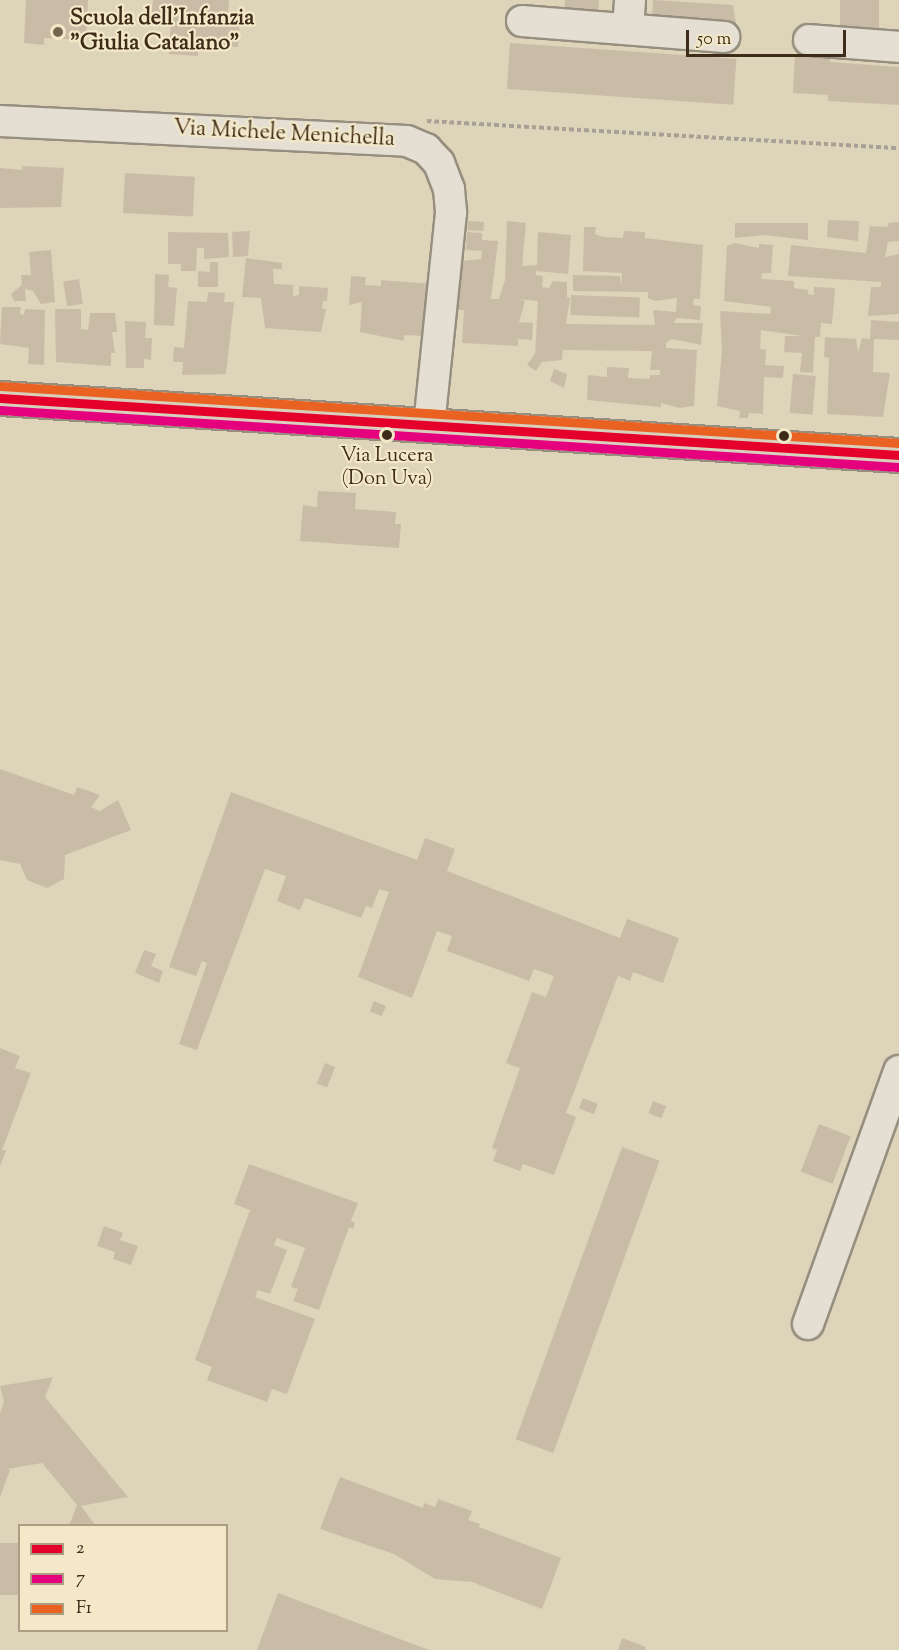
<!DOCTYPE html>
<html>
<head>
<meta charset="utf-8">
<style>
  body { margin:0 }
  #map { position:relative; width:899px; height:1650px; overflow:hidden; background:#ddd4ba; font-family:"Sorts Mill Goudy",serif }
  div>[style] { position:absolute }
  .building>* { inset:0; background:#c9bca7; transform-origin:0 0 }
  .path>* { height:4px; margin-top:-2px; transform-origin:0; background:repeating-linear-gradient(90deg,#a7a195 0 4.5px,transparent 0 7.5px) }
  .roads { filter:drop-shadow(2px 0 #968e7e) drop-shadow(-2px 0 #968e7e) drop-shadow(0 2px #968e7e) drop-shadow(0 -2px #968e7e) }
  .minor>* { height:30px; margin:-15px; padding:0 15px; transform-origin:15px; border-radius:15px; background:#e4dfd2 }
  .major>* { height:33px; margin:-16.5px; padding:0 16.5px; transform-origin:16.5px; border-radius:16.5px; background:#d8d0bd }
  .bus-1>* { height:9px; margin:-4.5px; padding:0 4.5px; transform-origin:4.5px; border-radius:4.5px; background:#e4002b }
  .bus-2>* { height:9px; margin:-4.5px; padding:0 4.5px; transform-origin:4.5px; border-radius:4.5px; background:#e5007d }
  .bus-3>* { height:9px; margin:-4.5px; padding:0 4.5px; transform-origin:4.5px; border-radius:4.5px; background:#e96222 }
  .dots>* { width:16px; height:16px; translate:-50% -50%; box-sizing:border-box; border:3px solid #f3e8c8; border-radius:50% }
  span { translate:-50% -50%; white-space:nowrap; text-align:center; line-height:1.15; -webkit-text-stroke:4.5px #f3e8c8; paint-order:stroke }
  .bus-label { font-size:20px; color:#3e2b19 }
  .poi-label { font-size:22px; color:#3e2b19; font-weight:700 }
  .left { translate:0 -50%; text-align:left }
  .street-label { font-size:22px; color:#3e2b19 }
  .legend { position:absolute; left:18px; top:1524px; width:210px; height:108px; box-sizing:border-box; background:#f3e8c8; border:2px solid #ab9c82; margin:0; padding:8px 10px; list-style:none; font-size:18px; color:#3e2b19 }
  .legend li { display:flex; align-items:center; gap:12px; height:30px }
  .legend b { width:30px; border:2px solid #ab9c82 }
  .scale { position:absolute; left:686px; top:30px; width:160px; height:27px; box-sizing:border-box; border:3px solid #3e2b19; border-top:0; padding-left:8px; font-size:18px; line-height:21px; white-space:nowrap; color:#3e2b19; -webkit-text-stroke:4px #f3e8c8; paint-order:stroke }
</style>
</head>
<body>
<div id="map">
  <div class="building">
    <div style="clip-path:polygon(26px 0,88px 0,86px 40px,44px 38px,44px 45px,24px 43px)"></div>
    <div style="clip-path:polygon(153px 0,229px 0,228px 16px,240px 17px,238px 47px,199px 43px,198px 56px,169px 54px,171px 19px,151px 18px)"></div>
    <div style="clip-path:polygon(565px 0,599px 0,598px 15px,564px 12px)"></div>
    <div style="clip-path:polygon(653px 0,733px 5px,736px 24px,700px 17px,700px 21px,652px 18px)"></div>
    <div style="left:840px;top:0;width:39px;height:29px"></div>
    <div style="left:510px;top:43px;width:227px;height:46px;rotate:4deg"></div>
    <div style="clip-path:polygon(795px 54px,830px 56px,830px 62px,899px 67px,899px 105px,828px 101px,828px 95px,793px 93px)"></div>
    <div style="clip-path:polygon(22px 166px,64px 168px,61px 207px,0 208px,0 168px,22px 170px)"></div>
    <div style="left:125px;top:173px;width:70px;height:40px;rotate:3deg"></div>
    <div style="clip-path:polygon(828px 220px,859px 221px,858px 241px,827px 237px)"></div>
    <div style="left:468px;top:221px;width:16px;height:9px;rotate:4deg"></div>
    <div style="clip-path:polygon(507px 221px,526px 223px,522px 266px,537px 265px,538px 232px,571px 235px,568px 274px,536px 271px,536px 275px,543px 276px,542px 287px,549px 288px,553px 281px,567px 282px,567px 297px,570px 298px,566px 324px,655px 325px,653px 310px,676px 312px,677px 298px,655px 301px,648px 298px,648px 292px,573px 291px,573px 275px,620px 276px,621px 286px,622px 273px,583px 271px,584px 227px,596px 227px,595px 234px,603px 237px,623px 238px,624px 231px,645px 232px,645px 238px,703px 245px,700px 299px,694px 299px,693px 305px,701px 306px,700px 320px,677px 318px,673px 323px,703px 323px,701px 345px,672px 339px,666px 343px,666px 348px,697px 350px,694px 406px,680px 408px,661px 403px,661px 407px,587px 400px,588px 375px,607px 377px,607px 367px,629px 368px,628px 378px,650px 379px,650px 375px,660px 375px,660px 370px,650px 370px,652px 351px,563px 350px,562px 360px,542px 362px,536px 371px,527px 365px,535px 354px,538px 301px,518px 299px,525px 301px,519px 322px,533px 323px,532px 340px,518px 339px,518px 346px,462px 343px,464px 310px,452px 310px,454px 292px,459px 292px,462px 261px,481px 259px,482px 251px,466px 250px,467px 232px,482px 233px,482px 240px,498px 241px,491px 299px,499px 299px,505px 280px)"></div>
    <div style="clip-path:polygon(899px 222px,899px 241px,888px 242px,885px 257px,899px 254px,899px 314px,868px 316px,871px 287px,881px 287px,881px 282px,788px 276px,791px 245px,866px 253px,870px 226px,888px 227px,888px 223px)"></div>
    <div style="clip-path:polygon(735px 223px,808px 223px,808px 240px,764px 235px,735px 238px)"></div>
    <div style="clip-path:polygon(250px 231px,248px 256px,233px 257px,232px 232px)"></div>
    <div style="clip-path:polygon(168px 232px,228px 233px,229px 257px,204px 259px,204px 248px,197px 248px,196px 271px,181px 271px,181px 264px,168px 264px)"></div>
    <div style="clip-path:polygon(735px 243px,759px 248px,759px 244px,773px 245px,771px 273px,762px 273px,761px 279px,794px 281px,794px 288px,808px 290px,808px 294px,814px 295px,814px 287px,835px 288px,832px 324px,821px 323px,820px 337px,815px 337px,813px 373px,800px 372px,802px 353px,784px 352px,785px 336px,803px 336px,761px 330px,760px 349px,766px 350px,765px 365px,784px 366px,783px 378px,764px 377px,763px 414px,749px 413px,748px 418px,739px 418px,740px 411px,717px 406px,722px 351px,720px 311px,770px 314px,771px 307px,724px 301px,727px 246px)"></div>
    <div style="clip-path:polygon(51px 250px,55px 302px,41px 304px,33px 291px,25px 289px,26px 301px,14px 301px,11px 294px,22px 285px,21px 275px,31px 275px,29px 252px)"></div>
    <div style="clip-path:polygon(246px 258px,282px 263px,282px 269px,273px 269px,274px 284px,293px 285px,293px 296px,299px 295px,299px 286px,328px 288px,327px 301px,323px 301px,322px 309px,326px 309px,321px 332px,265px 328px,261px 298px,242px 297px)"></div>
    <div style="clip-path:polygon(210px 262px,218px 262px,218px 287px,198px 287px,198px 271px,210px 272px)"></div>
    <div style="clip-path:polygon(155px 274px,169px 275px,168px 287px,177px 288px,174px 326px,154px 325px)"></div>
    <div style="clip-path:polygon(351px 276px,366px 277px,365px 285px,381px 286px,381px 280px,432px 284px,423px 336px,404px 335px,404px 341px,360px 332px,362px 302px,349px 305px)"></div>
    <div style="left:79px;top:279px;width:25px;height:16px;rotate:81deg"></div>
    <div style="clip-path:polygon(208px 292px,225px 293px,224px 302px,234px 302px,226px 374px,182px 375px,183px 362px,173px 362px,174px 347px,184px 348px,188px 301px,207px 302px)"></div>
    <div style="left:571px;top:295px;width:69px;height:20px;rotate:2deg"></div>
    <div style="clip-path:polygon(2px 307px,21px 307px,20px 314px,24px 315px,25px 309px,45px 310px,44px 365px,28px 364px,29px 348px,0 344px)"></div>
    <div style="clip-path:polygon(55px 309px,81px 309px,81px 329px,88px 330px,90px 313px,115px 313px,117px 332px,112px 332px,115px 353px,111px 353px,111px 366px,56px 362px)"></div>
    <div style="clip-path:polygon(871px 320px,899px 322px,899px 340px,874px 339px,873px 372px,890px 373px,883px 417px,827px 414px,829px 358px,824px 357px,825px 337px,856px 339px,858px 352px,862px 338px,870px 339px)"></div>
    <div style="clip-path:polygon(125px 321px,146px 322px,145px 338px,152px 338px,151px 360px,144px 359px,144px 368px,126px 368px)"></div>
    <div style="clip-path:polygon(554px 369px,567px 374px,564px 388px,550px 381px)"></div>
    <div style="left:793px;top:374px;width:23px;height:39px;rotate:5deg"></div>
    <div style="clip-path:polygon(318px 491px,356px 493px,355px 509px,396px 512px,395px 524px,401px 524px,399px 548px,300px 541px,303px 505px,317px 507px)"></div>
    <div style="clip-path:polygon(0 769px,74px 795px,77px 787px,100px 795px,91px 807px,100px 811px,118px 800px,131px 830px,65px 855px,64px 879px,47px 888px,27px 880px,20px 864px,0 860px)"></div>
    <div style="clip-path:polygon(231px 792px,417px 860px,425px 838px,455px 849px,447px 871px,620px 938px,627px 919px,679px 938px,663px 983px,633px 972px,630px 981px,618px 976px,566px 1113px,576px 1117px,554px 1175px,523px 1164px,520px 1171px,493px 1161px,497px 1150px,492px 1148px,520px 1068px,506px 1063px,532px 992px,546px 997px,554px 976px,534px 969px,529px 981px,447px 951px,452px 936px,437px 931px,412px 998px,358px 977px,389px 892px,379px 889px,372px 908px,366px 906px,361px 918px,305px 898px,300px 910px,277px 901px,286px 876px,265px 869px,197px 1050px,179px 1044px,207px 963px,202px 961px,196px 976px,169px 967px)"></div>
    <div style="clip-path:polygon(144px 950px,156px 954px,151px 966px,163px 971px,159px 983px,135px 973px)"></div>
    <div style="left:374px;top:1001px;width:13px;height:11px;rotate:23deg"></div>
    <div style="clip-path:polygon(0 1048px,20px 1056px,15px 1068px,31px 1073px,2px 1150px,6px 1151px,0 1166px)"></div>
    <div style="left:325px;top:1063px;width:11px;height:22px;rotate:22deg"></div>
    <div style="left:583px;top:1098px;width:16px;height:11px;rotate:22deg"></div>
    <div style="left:653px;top:1101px;width:14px;height:13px;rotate:21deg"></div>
    <div style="left:819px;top:1124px;width:34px;height:51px;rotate:21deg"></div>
    <div style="left:622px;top:1147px;width:40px;height:311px;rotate:20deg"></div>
    <div style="clip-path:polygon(249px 1164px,358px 1203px,351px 1221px,355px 1223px,353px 1229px,349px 1227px,319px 1310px,293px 1301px,298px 1289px,291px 1287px,305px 1248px,277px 1238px,274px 1245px,287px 1250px,270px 1294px,258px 1290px,255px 1297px,315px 1319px,287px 1394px,272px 1389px,267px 1402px,207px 1380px,212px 1367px,195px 1360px,250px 1210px,234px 1204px)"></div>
    <div style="clip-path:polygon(104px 1226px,123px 1233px,120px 1240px,138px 1246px,131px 1265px,113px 1259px,115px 1252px,97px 1246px)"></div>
    <div style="clip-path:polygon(53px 1377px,45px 1397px,128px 1497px,81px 1506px,96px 1526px,69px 1526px,77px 1505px,42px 1463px,7px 1469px,10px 1470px,0 1497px,0 1413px,4px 1402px,0 1386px)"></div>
    <div style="clip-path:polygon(340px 1477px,423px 1508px,424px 1503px,435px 1507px,438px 1499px,472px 1511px,468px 1520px,480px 1524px,479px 1527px,561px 1558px,542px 1609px,472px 1582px,435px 1579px,394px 1554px,320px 1529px)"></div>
    <div style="left:20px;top:1543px;width:52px;height:20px;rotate:90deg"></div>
    <div style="clip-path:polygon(278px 1593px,429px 1650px,257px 1650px)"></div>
    <div style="clip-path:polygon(622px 1638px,646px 1647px,645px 1650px,618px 1650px)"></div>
  </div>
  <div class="path">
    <div style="left:427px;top:121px;width:473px;rotate:3.3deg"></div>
  </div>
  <div class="roads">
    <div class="minor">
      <div style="left:522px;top:21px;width:203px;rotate:4.5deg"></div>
      <div style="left:628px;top:29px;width:29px;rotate:-86deg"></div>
      <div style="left:809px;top:40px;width:90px;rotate:4.4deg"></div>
      <div style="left:0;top:121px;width:407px;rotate:2.8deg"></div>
      <div style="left:407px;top:141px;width:21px;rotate:23deg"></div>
      <div style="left:426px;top:149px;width:19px;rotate:47deg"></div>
      <div style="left:439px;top:163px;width:28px;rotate:69deg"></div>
      <div style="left:449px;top:189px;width:24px;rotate:85deg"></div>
      <div style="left:451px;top:213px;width:213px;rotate:95.9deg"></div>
      <div style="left:808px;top:1324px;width:269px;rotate:-70.2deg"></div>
    </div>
    <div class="major">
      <div style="left:0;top:398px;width:901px;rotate:3.63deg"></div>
    </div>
  </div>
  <div class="bus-1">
    <div style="left:0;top:398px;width:901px;rotate:3.63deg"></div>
  </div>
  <div class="bus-2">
    <div style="left:0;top:410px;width:900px;rotate:3.63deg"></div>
  </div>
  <div class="bus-3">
    <div style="left:1px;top:386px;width:900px;rotate:3.63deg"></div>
  </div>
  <div class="dots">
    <div style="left:58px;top:32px;background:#766651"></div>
    <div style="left:387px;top:435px;background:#3e2b19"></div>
    <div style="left:784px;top:436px;background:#3e2b19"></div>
  </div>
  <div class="bus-label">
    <span style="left:387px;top:468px">Via Lucera<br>(Don Uva)</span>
  </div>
  <div class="poi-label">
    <span class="left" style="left:70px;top:32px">Scuola dell'Infanzia<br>"Giulia Catalano"</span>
  </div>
  <div class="street-label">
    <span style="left:284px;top:135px;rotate:3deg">Via Michele Menichella</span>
  </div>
  <ul class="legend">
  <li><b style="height:8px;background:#e4002b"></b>2</li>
  <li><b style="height:8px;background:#e5007d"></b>7</li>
  <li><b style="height:8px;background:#e96222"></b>F1</li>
  </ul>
  <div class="scale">50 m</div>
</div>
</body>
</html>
